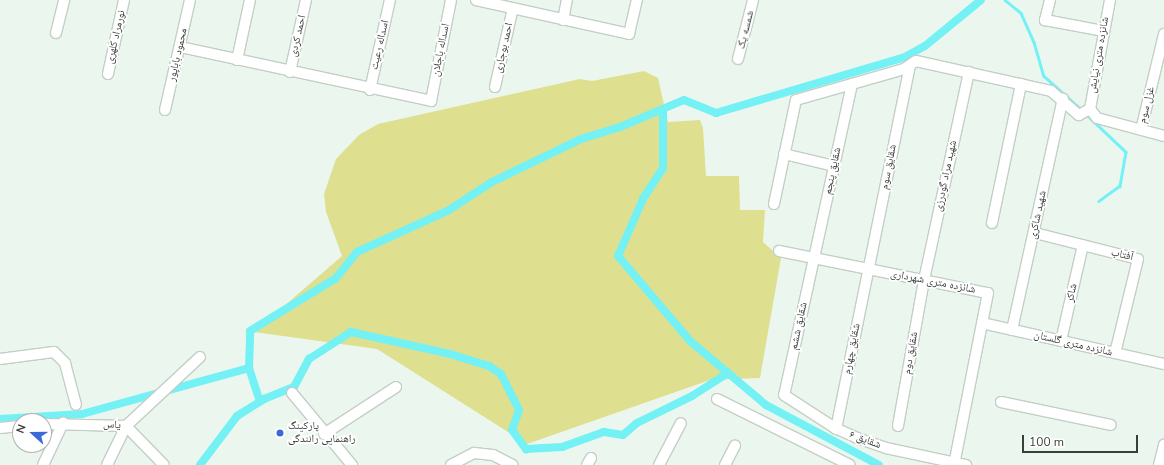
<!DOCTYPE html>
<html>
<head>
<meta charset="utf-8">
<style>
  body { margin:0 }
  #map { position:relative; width:1164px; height:465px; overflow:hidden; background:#ebf7ee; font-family:"Nunito Sans","Noto Naskh Arabic",sans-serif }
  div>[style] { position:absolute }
  .green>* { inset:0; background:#dee090 }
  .stream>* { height:2.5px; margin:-1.25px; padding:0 1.25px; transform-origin:1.25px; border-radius:1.25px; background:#73f1f5 }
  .canal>* { height:8px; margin:-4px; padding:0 4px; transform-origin:4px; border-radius:4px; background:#73f1f5 }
  .roads { filter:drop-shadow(1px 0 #c3cfc6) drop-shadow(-1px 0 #c3cfc6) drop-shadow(0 1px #c3cfc6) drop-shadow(0 -1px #c3cfc6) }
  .minor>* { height:10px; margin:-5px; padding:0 5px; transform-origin:5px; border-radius:5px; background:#fff }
  .dots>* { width:11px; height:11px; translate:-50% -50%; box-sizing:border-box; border:2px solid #fff; border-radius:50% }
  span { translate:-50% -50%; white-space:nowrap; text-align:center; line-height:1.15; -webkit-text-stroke:3.5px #fff; paint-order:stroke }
  .street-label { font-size:11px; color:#393e3a }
  .poi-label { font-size:11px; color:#393e3a }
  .left { translate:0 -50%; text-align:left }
  .north { position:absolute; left:12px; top:413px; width:40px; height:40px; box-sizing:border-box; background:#fff; border:1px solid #b0b2b0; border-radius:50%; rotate:291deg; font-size:11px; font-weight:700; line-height:16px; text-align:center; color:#393e3a }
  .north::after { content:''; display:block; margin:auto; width:14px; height:18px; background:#3c69d9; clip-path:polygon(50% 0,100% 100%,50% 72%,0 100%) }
  .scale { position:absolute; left:1022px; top:435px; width:116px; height:18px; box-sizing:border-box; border:2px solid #393e3a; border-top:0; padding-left:5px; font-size:12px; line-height:14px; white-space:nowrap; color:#393e3a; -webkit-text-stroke:3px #fff; paint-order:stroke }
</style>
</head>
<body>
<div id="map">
  <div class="green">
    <div style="clip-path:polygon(644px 71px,658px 78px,668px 122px,700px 120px,703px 128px,706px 176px,739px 176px,740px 210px,765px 210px,763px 242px,781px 258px,760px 378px,710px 380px,527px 444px,377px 349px,254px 332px,342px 256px,326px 212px,324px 194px,336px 159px,359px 135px,378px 124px,580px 79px,592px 81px)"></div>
  </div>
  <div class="stream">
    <div style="left:1005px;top:0;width:21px;rotate:39deg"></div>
    <div style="left:1021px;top:13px;width:32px;rotate:66deg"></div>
    <div style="left:1034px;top:42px;width:35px;rotate:74deg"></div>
    <div style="left:1044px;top:76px;width:51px;rotate:41.8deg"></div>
    <div style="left:1086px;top:114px;width:55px;rotate:43.5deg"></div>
    <div style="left:1126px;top:152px;width:35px;rotate:100deg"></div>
    <div style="left:1120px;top:186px;width:26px;rotate:144deg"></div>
  </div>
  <div class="canal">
    <div style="left:663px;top:109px;width:59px;rotate:90deg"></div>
    <div style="left:663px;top:168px;width:37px;rotate:123deg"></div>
    <div style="left:643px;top:199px;width:62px;rotate:113.7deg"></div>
    <div style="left:618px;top:256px;width:111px;rotate:49.7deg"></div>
    <div style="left:690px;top:341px;width:50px;rotate:40.1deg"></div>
    <div style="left:249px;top:368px;width:35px;rotate:72deg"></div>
    <div style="left:0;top:419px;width:82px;rotate:-3.5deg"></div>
    <div style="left:82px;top:414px;width:173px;rotate:-15.4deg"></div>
    <div style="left:249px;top:368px;width:37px;rotate:-88deg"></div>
    <div style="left:250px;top:331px;width:101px;rotate:-31.6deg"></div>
    <div style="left:336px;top:278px;width:33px;rotate:-51deg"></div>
    <div style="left:357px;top:252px;width:101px;rotate:-24.5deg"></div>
    <div style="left:449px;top:210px;width:51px;rotate:-33.1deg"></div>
    <div style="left:492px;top:182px;width:99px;rotate:-25.8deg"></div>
    <div style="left:581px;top:139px;width:41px;rotate:-17.1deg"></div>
    <div style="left:620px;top:127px;width:69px;rotate:-22.9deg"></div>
    <div style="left:684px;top:100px;width:35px;rotate:22deg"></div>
    <div style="left:716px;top:113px;width:197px;rotate:-16.5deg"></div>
    <div style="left:905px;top:57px;width:23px;rotate:-29deg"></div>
    <div style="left:925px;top:46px;width:72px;rotate:-39.4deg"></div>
    <div style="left:200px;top:465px;width:61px;rotate:-52.9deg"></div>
    <div style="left:237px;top:416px;width:32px;rotate:-32deg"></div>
    <div style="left:264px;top:399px;width:32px;rotate:-22deg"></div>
    <div style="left:294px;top:387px;width:32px;rotate:-62deg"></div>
    <div style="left:309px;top:359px;width:50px;rotate:-32.7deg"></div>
    <div style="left:351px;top:332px;width:101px;rotate:12.5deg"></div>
    <div style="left:450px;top:354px;width:41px;rotate:17.1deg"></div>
    <div style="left:489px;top:366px;width:14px;rotate:34deg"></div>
    <div style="left:501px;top:374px;width:40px;rotate:63.4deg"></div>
    <div style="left:519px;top:410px;width:21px;rotate:109deg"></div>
    <div style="left:512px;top:430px;width:24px;rotate:54deg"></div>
    <div style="left:526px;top:449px;width:36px;rotate:-3deg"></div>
    <div style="left:562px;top:447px;width:45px;rotate:-19.7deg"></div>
    <div style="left:604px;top:432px;width:19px;rotate:9deg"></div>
    <div style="left:623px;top:435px;width:18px;rotate:-41deg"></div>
    <div style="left:637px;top:423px;width:61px;rotate:-26.1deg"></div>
    <div style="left:692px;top:396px;width:43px;rotate:-32.6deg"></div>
    <div style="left:728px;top:373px;width:50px;rotate:40.1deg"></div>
    <div style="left:766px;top:405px;width:128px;rotate:28deg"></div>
  </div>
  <div class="roads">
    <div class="minor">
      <div style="left:476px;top:0;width:157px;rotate:12.5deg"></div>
      <div style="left:629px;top:34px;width:35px;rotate:-77deg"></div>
      <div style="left:1050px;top:0;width:21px;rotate:104deg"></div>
      <div style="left:1045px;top:20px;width:59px;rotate:10.7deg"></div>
      <div style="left:563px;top:20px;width:20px;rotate:-79deg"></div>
      <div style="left:56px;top:33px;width:34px;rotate:-76deg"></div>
      <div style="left:180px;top:47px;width:257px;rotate:12.1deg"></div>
      <div style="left:431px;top:101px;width:103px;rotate:-78.8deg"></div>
      <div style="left:738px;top:59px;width:61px;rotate:-75.7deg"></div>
      <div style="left:237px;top:60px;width:61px;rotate:-77.8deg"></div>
      <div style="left:290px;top:72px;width:74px;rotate:-77.5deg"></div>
      <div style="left:108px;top:74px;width:76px;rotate:-77.8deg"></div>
      <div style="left:852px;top:84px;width:318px;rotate:102.3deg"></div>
      <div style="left:784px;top:395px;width:61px;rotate:32.9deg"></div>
      <div style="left:835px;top:428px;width:24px;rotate:24deg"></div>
      <div style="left:857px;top:438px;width:31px;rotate:19deg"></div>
      <div style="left:886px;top:448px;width:82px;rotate:12deg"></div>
      <div style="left:495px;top:87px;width:81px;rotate:-77.2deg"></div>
      <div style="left:370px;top:90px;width:92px;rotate:-77.5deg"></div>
      <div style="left:1090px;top:109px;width:111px;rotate:-79.6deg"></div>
      <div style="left:1090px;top:109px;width:11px;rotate:52deg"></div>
      <div style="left:1097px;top:118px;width:69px;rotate:15deg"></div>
      <div style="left:165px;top:110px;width:113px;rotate:-77.2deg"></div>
      <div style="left:1141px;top:130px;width:99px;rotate:-76.5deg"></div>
      <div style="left:784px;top:154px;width:51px;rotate:13.5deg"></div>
      <div style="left:774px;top:204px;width:106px;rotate:-78.1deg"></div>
      <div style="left:796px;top:100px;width:112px;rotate:-16deg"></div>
      <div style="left:904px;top:69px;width:14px;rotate:-34deg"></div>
      <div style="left:916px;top:61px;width:138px;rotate:12.5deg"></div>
      <div style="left:1051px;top:91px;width:37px;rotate:41deg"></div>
      <div style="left:1079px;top:115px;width:13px;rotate:-29deg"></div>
      <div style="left:992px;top:223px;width:142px;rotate:-78.2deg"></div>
      <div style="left:1035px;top:233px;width:106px;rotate:14.2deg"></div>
      <div style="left:1138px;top:259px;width:97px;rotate:103.7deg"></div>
      <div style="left:779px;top:251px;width:213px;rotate:11.4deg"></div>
      <div style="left:988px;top:293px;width:175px;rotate:101.2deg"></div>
      <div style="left:982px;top:323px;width:187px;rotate:12.7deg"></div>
      <div style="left:1012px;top:330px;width:237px;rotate:-77.6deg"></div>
      <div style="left:1061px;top:341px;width:98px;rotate:-77.1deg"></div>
      <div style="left:0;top:359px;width:54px;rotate:-7.4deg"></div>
      <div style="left:54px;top:352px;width:16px;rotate:45deg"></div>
      <div style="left:65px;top:363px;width:43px;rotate:75.3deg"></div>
      <div style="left:292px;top:393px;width:94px;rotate:50.2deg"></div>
      <div style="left:717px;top:399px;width:148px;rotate:26.4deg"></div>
      <div style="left:1001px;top:402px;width:112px;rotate:11.8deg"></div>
      <div style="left:44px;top:424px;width:82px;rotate:1.4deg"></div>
      <div style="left:126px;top:426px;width:54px;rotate:45.7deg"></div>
      <div style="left:898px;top:426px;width:148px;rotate:-79.9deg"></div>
      <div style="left:924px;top:280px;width:213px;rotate:-77.8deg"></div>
      <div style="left:0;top:428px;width:20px;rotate:-6deg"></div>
      <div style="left:836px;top:429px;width:371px;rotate:-78.5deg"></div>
      <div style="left:324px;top:434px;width:86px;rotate:-33.1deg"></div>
      <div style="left:43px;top:465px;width:47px;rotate:-64.5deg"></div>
      <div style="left:107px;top:465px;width:43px;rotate:-64deg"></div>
      <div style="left:126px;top:426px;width:101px;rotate:-43deg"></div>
      <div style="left:451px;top:465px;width:26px;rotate:-28deg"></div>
      <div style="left:474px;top:453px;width:19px;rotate:6deg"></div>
      <div style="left:493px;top:455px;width:22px;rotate:27deg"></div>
      <div style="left:587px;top:465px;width:8px;rotate:-60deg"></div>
      <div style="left:659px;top:465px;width:47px;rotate:-62.4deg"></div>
      <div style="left:725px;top:465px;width:22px;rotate:-63deg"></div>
      <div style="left:1159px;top:465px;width:21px;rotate:-76deg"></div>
    </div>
  </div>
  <div class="dots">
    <div style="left:280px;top:433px;background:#3c69d9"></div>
  </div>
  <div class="street-label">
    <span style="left:746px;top:30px;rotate:-76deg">شمسه یک</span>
    <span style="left:298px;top:36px;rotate:-77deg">احمد کردی</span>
    <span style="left:116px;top:37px;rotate:-77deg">نورمراد کلهری</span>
    <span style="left:380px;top:45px;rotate:-77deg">اسداله رعیت</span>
    <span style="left:504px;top:48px;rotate:-77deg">احمد بوجاری</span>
    <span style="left:441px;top:50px;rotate:-79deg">اسداله باجلان</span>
    <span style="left:178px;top:55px;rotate:-77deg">محمود باباپور</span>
    <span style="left:1099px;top:55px;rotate:-80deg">شانزده متری نیایش</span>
    <span style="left:1147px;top:105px;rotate:-76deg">غزل سوم</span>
    <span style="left:889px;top:167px;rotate:-79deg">شقایق سوم</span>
    <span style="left:833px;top:171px;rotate:-78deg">شقایق پنجم</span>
    <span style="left:946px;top:176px;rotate:-78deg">شهید مراد گودرزی</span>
    <span style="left:1038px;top:215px;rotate:-78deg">شهید شاکری</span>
    <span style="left:1122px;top:255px;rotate:14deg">آفتاب</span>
    <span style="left:933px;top:282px;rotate:11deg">شانزده متری شهرداری</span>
    <span style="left:1072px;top:293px;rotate:-77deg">شاکر</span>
    <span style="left:799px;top:326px;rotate:-78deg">شقایق ششم</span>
    <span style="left:1073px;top:344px;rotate:13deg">شانزده متری گلستان</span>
    <span style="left:852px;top:349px;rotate:-79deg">شقایق چهارم</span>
    <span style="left:911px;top:353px;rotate:-80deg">شقایق دوم</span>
    <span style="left:112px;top:425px;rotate:4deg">یاس</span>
    <span style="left:865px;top:440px;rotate:20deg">شقایق ۶</span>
  </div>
  <div class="poi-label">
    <span class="left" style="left:288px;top:433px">پارکینگ<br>راهنمایی رانندگی</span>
  </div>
  <div class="north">N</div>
  <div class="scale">100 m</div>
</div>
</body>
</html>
